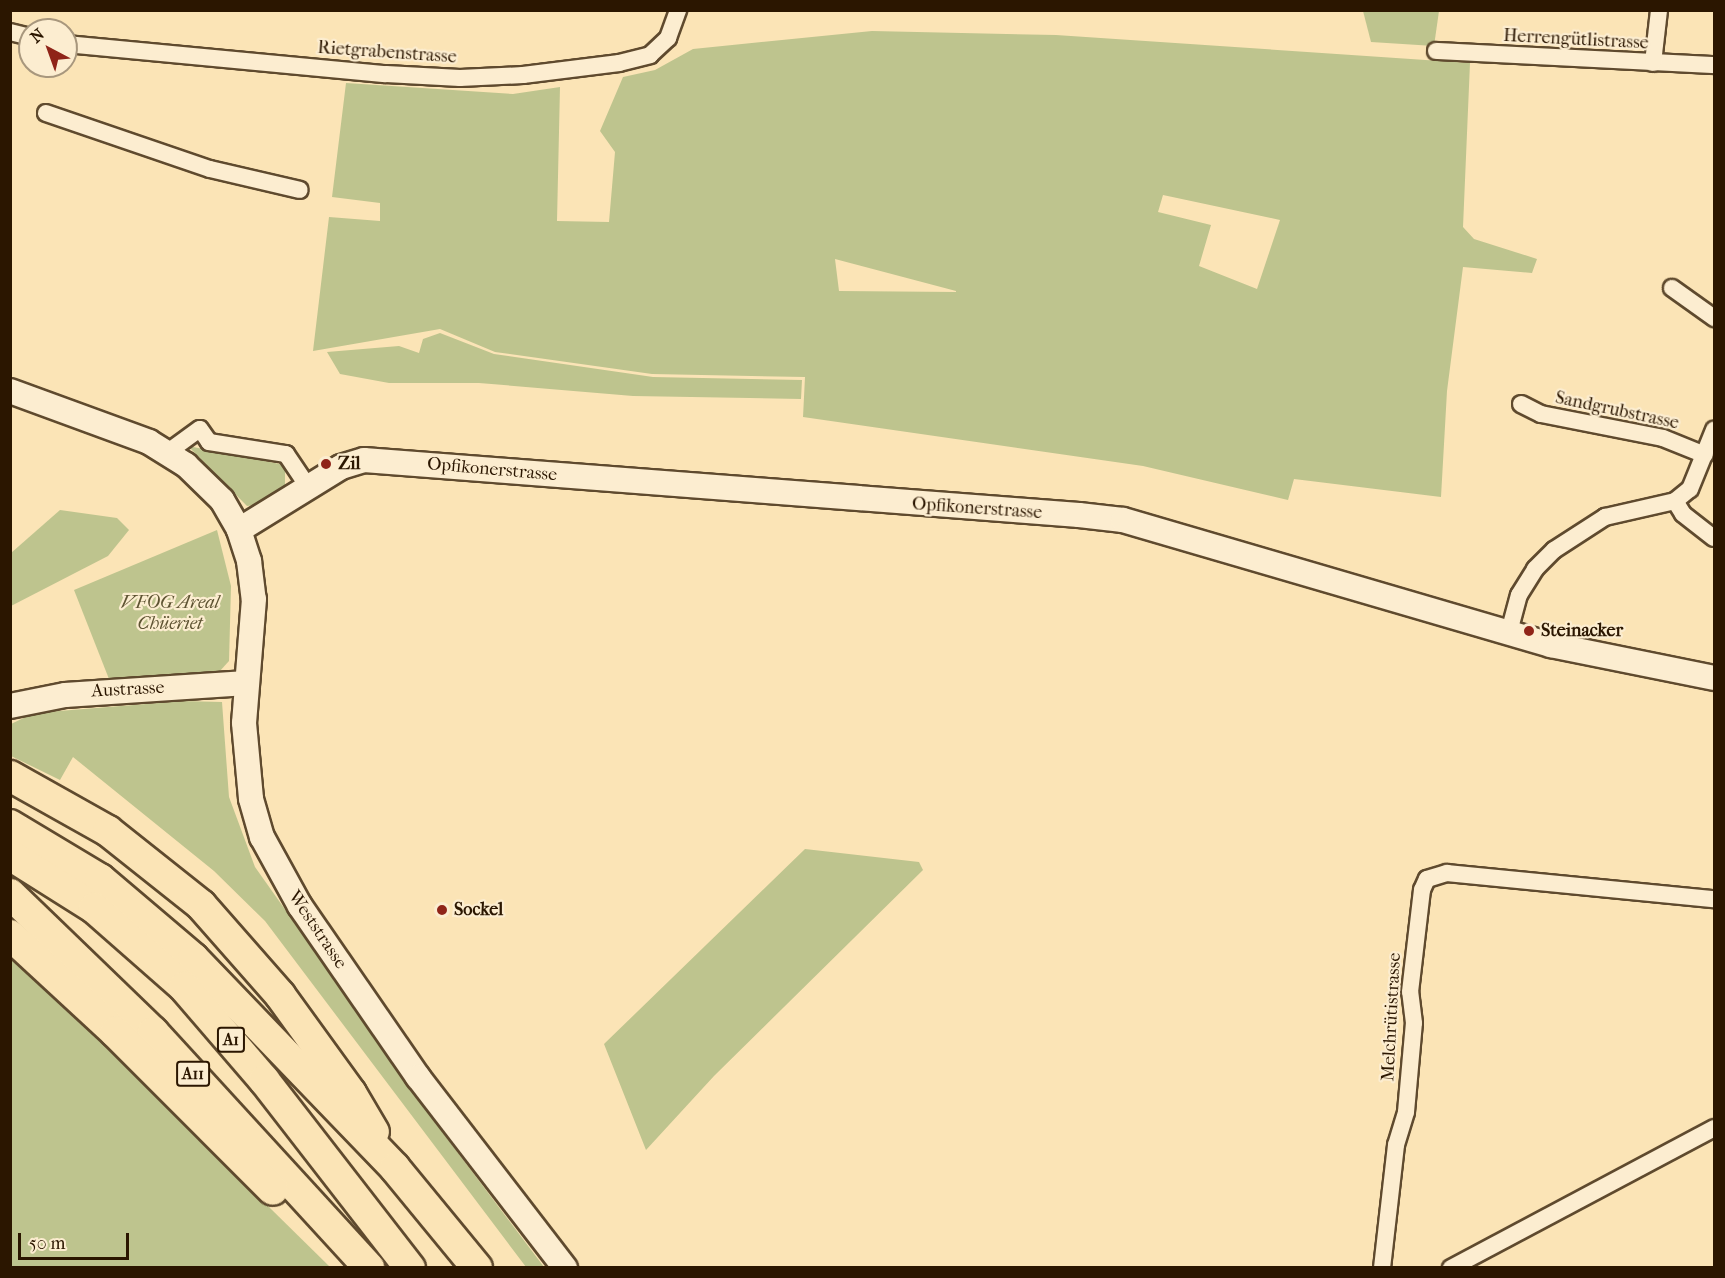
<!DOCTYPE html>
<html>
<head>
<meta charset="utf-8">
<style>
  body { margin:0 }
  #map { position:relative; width:1725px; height:1278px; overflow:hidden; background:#fbe4b6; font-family:"IM FELL French Canon",serif }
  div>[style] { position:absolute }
  .green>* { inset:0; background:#bec48e }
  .roads { filter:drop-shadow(2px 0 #5f4a2e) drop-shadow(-2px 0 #5f4a2e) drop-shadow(0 2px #5f4a2e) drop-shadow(0 -2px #5f4a2e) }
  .street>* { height:16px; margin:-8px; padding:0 8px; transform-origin:8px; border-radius:8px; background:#fcedd0 }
  .secondary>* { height:24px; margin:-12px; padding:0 12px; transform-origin:12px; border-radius:12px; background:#fcedd0 }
  .highway>* { height:30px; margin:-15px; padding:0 15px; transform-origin:15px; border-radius:15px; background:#fbe4b6 }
  .dots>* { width:16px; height:16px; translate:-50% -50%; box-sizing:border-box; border:3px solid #fcedd0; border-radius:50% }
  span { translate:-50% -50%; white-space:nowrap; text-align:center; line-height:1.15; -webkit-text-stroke:4.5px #fcedd0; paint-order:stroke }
  .shield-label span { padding:2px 4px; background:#fcedd0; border:2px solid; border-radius:4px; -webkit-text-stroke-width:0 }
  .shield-label { font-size:16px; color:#2b1600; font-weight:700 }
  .street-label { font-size:18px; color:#2b1600 }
  .poi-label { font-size:18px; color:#2b1600; font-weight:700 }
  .left { translate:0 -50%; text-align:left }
  .park-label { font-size:18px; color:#5e5332; font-style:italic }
  .frame { position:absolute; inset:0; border:12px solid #2b1600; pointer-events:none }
  .north { position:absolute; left:18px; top:18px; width:60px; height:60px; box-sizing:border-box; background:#fcedd0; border:2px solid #a8977d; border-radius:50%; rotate:319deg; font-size:16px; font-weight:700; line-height:24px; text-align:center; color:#2b1600 }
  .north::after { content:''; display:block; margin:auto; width:21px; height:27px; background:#8f2418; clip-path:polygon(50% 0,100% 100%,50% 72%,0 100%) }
  .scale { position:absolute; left:18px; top:1233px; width:111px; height:27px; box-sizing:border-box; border:3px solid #2b1600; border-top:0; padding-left:8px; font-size:18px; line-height:21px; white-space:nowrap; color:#2b1600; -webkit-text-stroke:4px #fcedd0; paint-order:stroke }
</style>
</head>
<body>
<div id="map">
  <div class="green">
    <div style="clip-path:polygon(1363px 11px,1439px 11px,1434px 46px,1371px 42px)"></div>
    <div style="clip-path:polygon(evenodd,872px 31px,1056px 35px,1470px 63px,1463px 227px,1474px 239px,1537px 259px,1532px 273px,1463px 267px,1447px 391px,1441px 497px,1294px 479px,1288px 500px,1143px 466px,803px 417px,805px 377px,652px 374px,495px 352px,440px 329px,313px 351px,329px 217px,380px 221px,380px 203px,332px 197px,346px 83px,513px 94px,560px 87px,557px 221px,609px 222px,615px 152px,600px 131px,623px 77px,655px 70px,693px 49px,872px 31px,1163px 195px,1280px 220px,1257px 289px,1199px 266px,1211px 225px,1158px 212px,1163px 195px,872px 31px,835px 259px,956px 291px,956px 292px,839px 291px,835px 259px)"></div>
    <div style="clip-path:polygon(440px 333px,494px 354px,653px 377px,802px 380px,801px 399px,633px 396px,479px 383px,389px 383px,340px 374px,327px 352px,399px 346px,419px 353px,423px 339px)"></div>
    <div style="clip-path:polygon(188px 446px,280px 464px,285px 470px,285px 487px,268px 503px,247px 506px)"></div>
    <div style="clip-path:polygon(60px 510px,117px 518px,129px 530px,108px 556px,11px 606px,11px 553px)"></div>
    <div style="clip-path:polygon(217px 530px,231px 586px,229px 661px,219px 672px,109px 679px,74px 590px)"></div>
    <div style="clip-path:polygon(183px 701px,222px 702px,229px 797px,255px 867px,446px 1137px,544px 1267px,526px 1267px,265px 921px,214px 871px,73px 757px,60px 780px,11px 756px,11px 724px,34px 713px)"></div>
    <div style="clip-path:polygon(805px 849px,919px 862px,923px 870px,714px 1076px,646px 1150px,604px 1044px)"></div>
    <div style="clip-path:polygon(10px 958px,29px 971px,330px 1267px,11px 1267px)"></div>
  </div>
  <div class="roads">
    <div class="street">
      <div style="left:10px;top:32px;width:21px;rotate:14deg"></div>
      <div style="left:66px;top:44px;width:321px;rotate:5.4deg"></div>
      <div style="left:386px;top:74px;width:74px;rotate:3.1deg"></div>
      <div style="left:460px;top:78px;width:63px;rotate:-2.7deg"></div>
      <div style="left:523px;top:75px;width:97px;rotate:-7.1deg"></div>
      <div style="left:619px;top:63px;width:32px;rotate:-14deg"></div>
      <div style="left:650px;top:55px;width:25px;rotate:-43deg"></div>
      <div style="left:668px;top:38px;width:30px;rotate:-70deg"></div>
      <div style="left:1436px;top:51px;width:278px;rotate:2.9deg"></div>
      <div style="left:1653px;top:63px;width:53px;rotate:-83.5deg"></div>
      <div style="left:46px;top:113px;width:173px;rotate:18.9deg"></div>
      <div style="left:210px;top:169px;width:92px;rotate:13.1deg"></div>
      <div style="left:1672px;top:288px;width:52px;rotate:35.5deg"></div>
      <div style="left:1521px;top:404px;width:22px;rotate:27deg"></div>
      <div style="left:1541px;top:414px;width:124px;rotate:11.1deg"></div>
      <div style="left:1663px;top:438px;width:45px;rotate:22deg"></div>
      <div style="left:168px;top:452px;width:39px;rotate:-36deg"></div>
      <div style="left:200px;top:429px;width:16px;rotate:55deg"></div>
      <div style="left:209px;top:442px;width:78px;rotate:8.9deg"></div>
      <div style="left:286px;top:454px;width:40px;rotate:56deg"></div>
      <div style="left:1675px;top:501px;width:15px;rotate:58deg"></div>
      <div style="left:1683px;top:514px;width:39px;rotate:38deg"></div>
      <div style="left:1509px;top:632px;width:38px;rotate:-75deg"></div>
      <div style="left:1519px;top:595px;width:31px;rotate:-58deg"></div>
      <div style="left:1535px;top:569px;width:27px;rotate:-45deg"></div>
      <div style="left:1554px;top:550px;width:61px;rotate:-32.9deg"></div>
      <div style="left:1605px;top:517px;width:72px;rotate:-12.9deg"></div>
      <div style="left:1675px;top:501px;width:19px;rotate:-39deg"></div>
      <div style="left:1690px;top:489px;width:64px;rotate:-67.9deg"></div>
      <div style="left:1382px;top:1268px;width:124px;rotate:-83.5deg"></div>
      <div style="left:1396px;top:1145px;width:34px;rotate:-73deg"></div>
      <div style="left:1406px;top:1112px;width:89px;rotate:-84.9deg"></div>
      <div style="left:1414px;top:1023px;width:31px;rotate:-97deg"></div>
      <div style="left:1410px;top:992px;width:103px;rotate:-83.3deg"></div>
      <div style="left:1422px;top:890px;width:12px;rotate:-66deg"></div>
      <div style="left:1427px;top:879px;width:21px;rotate:-17deg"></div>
      <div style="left:1447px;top:873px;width:268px;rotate:5.6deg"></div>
      <div style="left:1451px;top:1268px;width:298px;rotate:-28deg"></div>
    </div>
    <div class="secondary">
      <div style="left:10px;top:391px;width:148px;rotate:20.1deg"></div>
      <div style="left:149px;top:442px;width:44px;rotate:31.9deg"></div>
      <div style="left:186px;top:465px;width:50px;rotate:44.2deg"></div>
      <div style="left:222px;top:500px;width:34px;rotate:60deg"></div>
      <div style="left:239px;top:530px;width:33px;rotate:72deg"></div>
      <div style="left:249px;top:561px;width:38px;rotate:83deg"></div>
      <div style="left:254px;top:599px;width:124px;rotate:94.6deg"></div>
      <div style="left:244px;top:723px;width:76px;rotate:84.7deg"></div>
      <div style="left:251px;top:799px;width:40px;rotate:74deg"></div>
      <div style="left:262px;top:837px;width:79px;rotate:61.2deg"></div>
      <div style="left:300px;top:906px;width:208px;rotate:55.4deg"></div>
      <div style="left:418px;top:1077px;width:241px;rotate:52.4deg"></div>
      <div style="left:239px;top:530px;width:120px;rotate:-31.7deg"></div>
      <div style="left:341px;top:467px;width:24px;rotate:-17deg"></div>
      <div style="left:364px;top:460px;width:717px;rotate:4.4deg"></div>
      <div style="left:1079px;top:515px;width:44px;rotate:6.5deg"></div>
      <div style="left:1123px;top:520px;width:446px;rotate:16.3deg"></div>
      <div style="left:1551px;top:645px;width:166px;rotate:11.4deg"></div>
      <div style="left:10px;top:706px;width:56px;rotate:-11.3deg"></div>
      <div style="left:65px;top:695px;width:182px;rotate:-3.8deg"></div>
    </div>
    <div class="highway">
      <div style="left:10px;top:776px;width:112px;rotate:29.3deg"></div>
      <div style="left:108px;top:831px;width:119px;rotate:38.5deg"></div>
      <div style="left:201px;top:905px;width:120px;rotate:48.7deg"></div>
      <div style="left:280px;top:995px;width:121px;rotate:54.1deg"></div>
      <div style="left:351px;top:1093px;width:45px;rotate:59.5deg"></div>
      <div style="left:10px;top:825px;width:105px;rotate:31deg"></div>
      <div style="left:100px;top:879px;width:122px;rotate:40.3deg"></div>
      <div style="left:193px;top:958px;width:291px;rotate:46.1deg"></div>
      <div style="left:395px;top:1168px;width:129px;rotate:50.6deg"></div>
      <div style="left:10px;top:855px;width:99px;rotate:32.2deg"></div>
      <div style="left:94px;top:908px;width:120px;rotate:41.3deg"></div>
      <div style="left:184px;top:987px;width:123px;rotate:49.3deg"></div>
      <div style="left:264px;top:1080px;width:238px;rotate:52.2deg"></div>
      <div style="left:10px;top:894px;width:199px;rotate:44deg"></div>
      <div style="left:153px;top:1032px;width:320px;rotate:47.5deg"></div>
      <div style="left:10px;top:935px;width:143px;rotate:42.7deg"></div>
      <div style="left:115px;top:1032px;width:223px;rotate:45deg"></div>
    </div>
  </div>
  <div class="dots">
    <div style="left:326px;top:464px;background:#8f2418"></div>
    <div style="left:1529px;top:631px;background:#8f2418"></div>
    <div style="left:442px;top:910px;background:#8f2418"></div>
  </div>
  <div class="shield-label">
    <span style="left:231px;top:1040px">A1</span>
    <span style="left:193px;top:1074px">A11</span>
  </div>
  <div class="street-label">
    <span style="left:1576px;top:40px;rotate:3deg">Herrengütlistrasse</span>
    <span style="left:387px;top:53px;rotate:4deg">Rietgrabenstrasse</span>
    <span style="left:1617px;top:411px;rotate:12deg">Sandgrubstrasse</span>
    <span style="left:492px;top:470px;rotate:5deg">Opfikonerstrasse</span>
    <span style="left:977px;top:509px;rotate:4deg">Opfikonerstrasse</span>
    <span style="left:128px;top:690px;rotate:-3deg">Austrasse</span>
    <span style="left:317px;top:930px;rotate:56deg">Weststrasse</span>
    <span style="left:1392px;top:1017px;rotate:-87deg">Melchrütistrasse</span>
  </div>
  <div class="poi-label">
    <span class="left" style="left:338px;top:464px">Zil</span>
    <span class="left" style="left:1541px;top:631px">Steinacker</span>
    <span class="left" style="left:454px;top:910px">Sockel</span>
  </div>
  <div class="park-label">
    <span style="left:170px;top:614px">VFOG Areal<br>Chüeriet</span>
  </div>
  <div class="frame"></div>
  <div class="north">N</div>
  <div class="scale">50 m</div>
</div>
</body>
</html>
